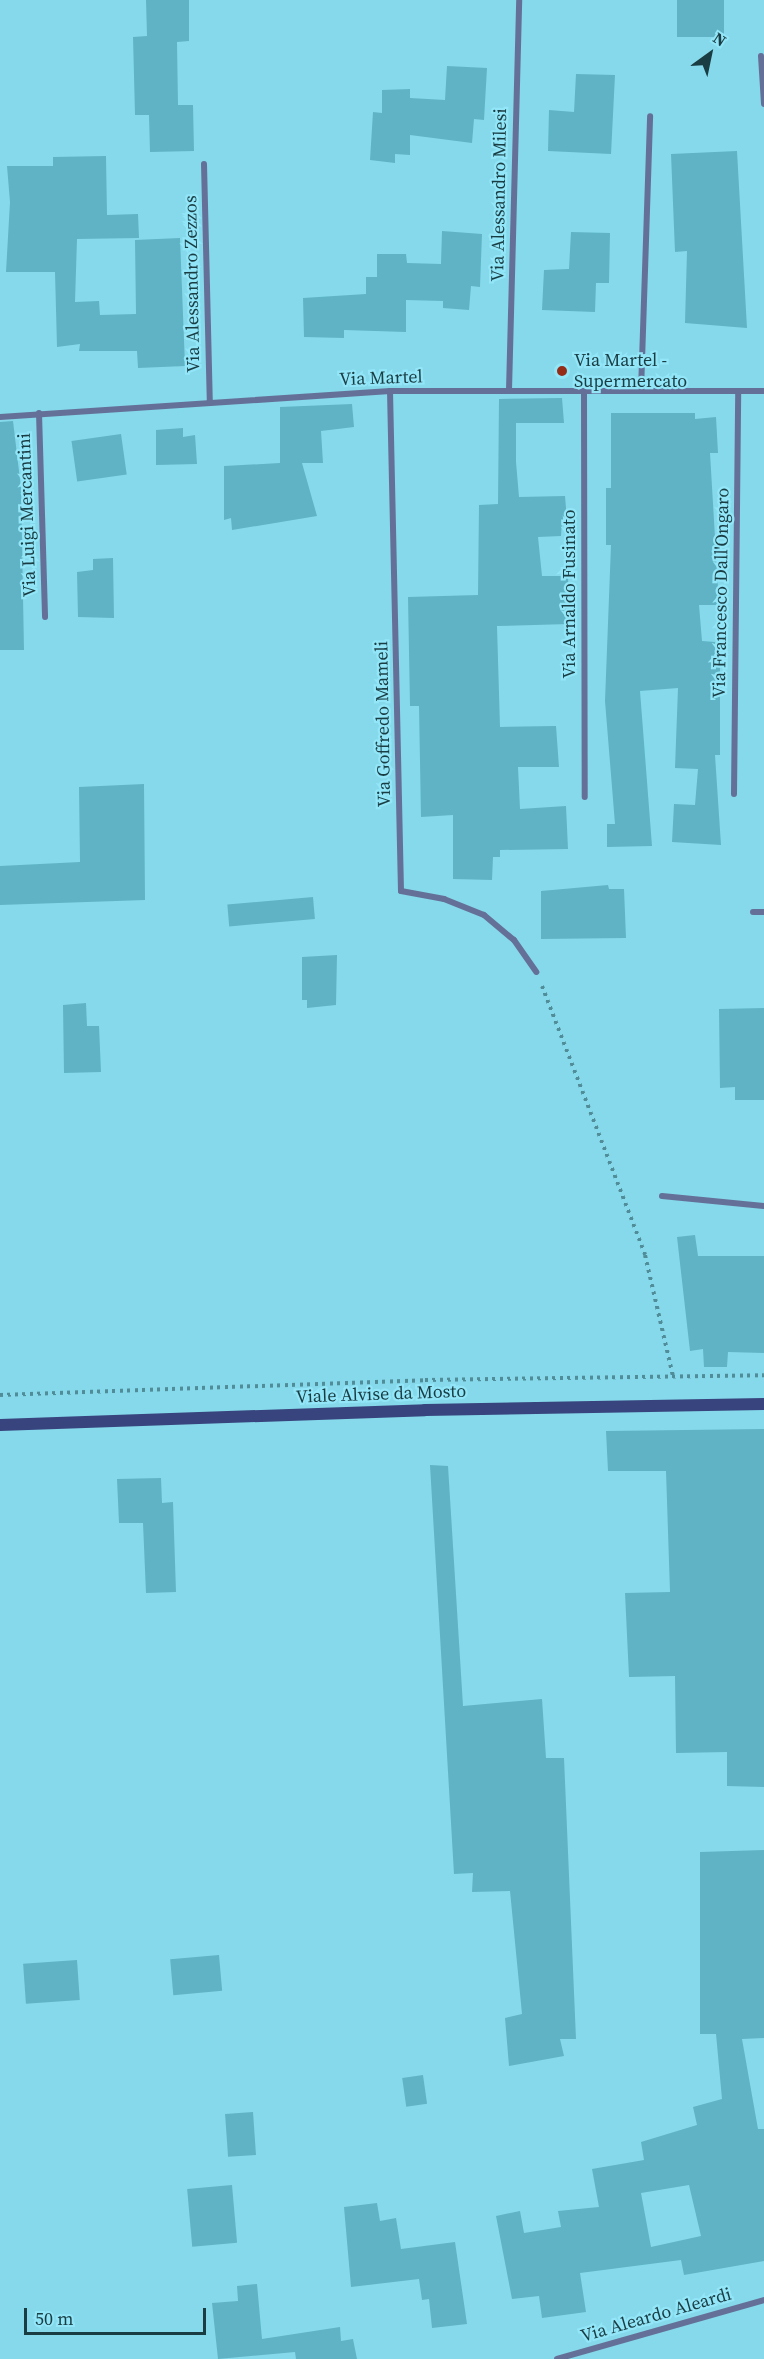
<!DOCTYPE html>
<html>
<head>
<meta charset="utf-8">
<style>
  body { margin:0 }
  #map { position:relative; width:764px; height:2359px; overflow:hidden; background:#85d9ea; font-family:"Source Serif 4",serif }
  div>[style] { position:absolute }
  .building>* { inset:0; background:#5fb3c4; transform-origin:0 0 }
  .path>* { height:4px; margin-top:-2px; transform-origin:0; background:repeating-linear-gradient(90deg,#518d99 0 3px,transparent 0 7.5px) }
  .street>* { height:6px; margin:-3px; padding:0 3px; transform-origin:3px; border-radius:3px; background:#657098 }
  .secondary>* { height:12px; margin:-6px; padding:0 6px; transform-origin:6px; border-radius:6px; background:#38447d }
  .dots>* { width:16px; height:16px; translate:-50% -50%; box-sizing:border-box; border:3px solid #92e6f8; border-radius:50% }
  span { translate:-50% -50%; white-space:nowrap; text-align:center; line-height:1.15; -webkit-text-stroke:4.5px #92e6f8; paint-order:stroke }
  .street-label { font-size:18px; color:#1a3d44 }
  .poi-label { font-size:18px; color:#1a3d44 }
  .left { translate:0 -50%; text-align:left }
  .north { position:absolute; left:680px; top:24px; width:60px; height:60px; -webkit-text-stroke:4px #92e6f8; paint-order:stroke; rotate:33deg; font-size:16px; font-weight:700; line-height:24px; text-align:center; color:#1a3d44 }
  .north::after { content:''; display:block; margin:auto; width:21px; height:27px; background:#1a3d44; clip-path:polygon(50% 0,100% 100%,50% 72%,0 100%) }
  .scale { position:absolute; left:24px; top:2308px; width:182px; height:27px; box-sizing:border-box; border:3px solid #1a3d44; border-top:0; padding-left:8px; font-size:18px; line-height:21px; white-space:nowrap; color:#1a3d44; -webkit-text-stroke:4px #92e6f8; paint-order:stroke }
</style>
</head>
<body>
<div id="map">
  <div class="building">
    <div style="clip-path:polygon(146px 0,189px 0,189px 41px,177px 42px,178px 105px,193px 105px,194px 151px,150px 152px,149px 115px,135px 115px,133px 37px,147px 36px)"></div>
    <div style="left:677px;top:0;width:47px;height:37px"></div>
    <div style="clip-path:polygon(447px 66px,487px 68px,484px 120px,474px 119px,472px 143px,410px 135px,410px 155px,395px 154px,395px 163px,370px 160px,373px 112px,382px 113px,382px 90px,410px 89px,410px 98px,445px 100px)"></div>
    <div style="clip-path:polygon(576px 74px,615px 75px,611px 154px,548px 151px,549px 110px,574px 112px)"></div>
    <div style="clip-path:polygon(737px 151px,747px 328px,685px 323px,687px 251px,675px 252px,671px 154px)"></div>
    <div style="clip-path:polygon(106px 156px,107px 215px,138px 214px,139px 238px,77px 239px,75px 302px,99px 301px,100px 315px,136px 314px,135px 240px,180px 238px,185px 366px,138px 368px,137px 351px,79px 351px,80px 344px,57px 347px,55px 272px,6px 272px,10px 202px,7px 166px,53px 166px,53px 157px)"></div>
    <div style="clip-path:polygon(442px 231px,482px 234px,480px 287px,471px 286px,469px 310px,443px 308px,443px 301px,406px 300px,406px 332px,344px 330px,344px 338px,304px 337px,303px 298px,366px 294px,366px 277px,377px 277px,377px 254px,406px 254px,407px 263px,441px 264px)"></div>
    <div style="clip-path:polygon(571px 232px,610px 233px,609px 283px,596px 283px,595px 312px,542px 310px,544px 270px,569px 269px)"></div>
    <div style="clip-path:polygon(562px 398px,564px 423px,516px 423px,516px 462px,519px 497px,565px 496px,567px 520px,562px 520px,561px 536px,538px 537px,542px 576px,568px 576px,569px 624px,497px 626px,500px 727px,556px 726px,559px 767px,518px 767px,520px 809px,566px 806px,568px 849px,500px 850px,500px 857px,493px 857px,492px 880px,453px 879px,453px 815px,421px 817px,419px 706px,410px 706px,408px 597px,478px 595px,479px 505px,498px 504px,499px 399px)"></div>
    <div style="clip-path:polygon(352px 404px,354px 427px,321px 431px,323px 463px,302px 463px,317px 516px,232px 530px,231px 518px,224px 520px,224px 466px,280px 463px,280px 407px)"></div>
    <div style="clip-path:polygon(611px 413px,695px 413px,695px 419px,716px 417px,718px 453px,710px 453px,719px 605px,699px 605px,702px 641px,715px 642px,715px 664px,720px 663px,720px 755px,715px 755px,721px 845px,672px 842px,674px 804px,695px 805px,698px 769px,675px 768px,678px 688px,640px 691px,652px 846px,607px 847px,607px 824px,615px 824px,605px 701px,611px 545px,606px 545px,606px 488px,611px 488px)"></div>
    <div style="clip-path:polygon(13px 421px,21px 488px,24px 650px,0 650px,0 422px)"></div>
    <div style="clip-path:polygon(183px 428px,183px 437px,195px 435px,197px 464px,156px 465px,156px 430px)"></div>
    <div style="left:121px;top:434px;width:41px;height:50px;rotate:82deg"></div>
    <div style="clip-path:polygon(113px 558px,114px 618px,78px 617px,77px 572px,93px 570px,93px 559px)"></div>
    <div style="clip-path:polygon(144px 784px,145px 900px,0 905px,0 866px,80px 862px,79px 787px)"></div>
    <div style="clip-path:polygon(608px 885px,609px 889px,624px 889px,626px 938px,541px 939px,541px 891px)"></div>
    <div style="left:313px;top:897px;width:22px;height:86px;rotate:85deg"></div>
    <div style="clip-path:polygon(337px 955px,336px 1005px,307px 1008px,307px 1000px,302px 1000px,302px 957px)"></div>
    <div style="clip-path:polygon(86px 1003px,87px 1026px,99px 1026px,101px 1072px,64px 1073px,63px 1005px)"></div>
    <div style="clip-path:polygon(764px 1008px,764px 1100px,735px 1100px,735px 1087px,720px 1088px,719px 1009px)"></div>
    <div style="clip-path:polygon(695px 1235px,698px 1256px,764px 1256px,764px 1353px,728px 1352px,727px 1367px,704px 1367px,703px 1349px,690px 1351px,677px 1237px)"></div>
    <div style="clip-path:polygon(764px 1429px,764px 1787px,727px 1786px,727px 1752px,676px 1753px,675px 1676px,629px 1677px,625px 1593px,670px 1592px,666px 1471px,608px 1471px,606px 1431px)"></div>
    <div style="clip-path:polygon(430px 1465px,448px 1466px,463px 1706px,542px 1699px,546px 1758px,564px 1758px,576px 2039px,560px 2039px,564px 2056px,509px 2066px,505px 2018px,522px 2014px,510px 1891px,472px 1892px,473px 1873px,454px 1874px)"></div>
    <div style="clip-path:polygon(161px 1478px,162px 1503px,173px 1502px,176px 1592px,146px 1593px,143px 1523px,119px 1523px,117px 1479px)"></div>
    <div style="clip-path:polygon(evenodd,764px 1850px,764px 2038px,742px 2039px,758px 2129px,764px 2129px,764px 2261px,684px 2275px,681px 2260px,580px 2273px,586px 2312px,542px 2318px,539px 2296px,512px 2299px,496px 2216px,520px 2211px,524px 2233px,561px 2227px,558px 2211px,599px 2207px,592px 2169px,644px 2160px,641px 2142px,697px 2125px,693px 2107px,722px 2099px,716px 2034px,700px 2034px,700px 1852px,764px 1850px,689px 2185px,701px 2236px,651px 2247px,641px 2193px,689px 2185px)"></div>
    <div style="left:219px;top:1955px;width:36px;height:49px;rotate:85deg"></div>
    <div style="left:77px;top:1960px;width:40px;height:54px;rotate:86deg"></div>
    <div style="left:423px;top:2075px;width:29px;height:21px;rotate:82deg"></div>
    <div style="left:253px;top:2112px;width:43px;height:28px;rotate:86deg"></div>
    <div style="left:232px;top:2185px;width:58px;height:45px;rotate:85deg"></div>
    <div style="clip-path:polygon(377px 2203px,380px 2221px,396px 2218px,401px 2249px,455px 2242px,467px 2324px,432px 2328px,429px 2299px,422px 2300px,419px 2279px,351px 2287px,344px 2207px)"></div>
    <div style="clip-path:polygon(257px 2284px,262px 2339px,340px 2327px,341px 2341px,353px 2339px,357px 2359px,296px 2359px,295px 2352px,218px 2359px,212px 2303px,238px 2301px,237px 2286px)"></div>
  </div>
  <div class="path">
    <div style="left:542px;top:986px;width:288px;rotate:69deg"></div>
    <div style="left:645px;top:1255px;width:124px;rotate:77deg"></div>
    <div style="left:0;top:1395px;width:425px;rotate:-2deg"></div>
    <div style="left:425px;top:1380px;width:339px;rotate:-0.8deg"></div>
  </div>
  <div class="street">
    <div style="left:761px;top:56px;width:48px;rotate:86.4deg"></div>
    <div style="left:204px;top:164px;width:239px;rotate:88.6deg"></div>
    <div style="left:509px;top:390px;width:390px;rotate:-88.5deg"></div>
    <div style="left:390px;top:391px;width:500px;rotate:88.74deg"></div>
    <div style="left:401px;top:891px;width:44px;rotate:10.5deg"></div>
    <div style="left:444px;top:899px;width:43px;rotate:21.8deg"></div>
    <div style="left:484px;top:915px;width:39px;rotate:40deg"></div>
    <div style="left:514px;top:940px;width:39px;rotate:55deg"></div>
    <div style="left:584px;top:391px;width:406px;rotate:89.9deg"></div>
    <div style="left:641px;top:391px;width:275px;rotate:-88.1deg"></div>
    <div style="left:39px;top:413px;width:204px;rotate:88.3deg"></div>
    <div style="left:0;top:417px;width:391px;rotate:-3.8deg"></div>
    <div style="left:390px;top:391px;width:374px"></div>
    <div style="left:734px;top:794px;width:403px;rotate:-89.4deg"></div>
    <div style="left:753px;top:912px;width:11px"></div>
    <div style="left:662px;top:1196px;width:102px;rotate:5.6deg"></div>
    <div style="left:557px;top:2359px;width:215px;rotate:-15.9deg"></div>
  </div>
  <div class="secondary">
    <div style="left:0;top:1425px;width:425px;rotate:-2deg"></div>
    <div style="left:425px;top:1410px;width:339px;rotate:-1deg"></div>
  </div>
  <div class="dots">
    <div style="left:562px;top:371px;background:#952c18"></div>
  </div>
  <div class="street-label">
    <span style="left:499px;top:195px;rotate:-89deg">Via Alessandro Milesi</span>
    <span style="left:192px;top:284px;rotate:-91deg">Via Alessandro Zezzos</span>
    <span style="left:381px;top:378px;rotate:-2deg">Via Martel</span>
    <span style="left:27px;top:515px;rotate:-92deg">Via Luigi Mercantini</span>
    <span style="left:721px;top:593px;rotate:-89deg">Via Francesco Dall'Ongaro</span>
    <span style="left:569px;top:594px;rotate:-90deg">Via Arnaldo Fusinato</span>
    <span style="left:383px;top:724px;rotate:-91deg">Via Goffredo Mameli</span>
    <span style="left:381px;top:1394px;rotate:-2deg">Viale Alvise da Mosto</span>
    <span style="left:656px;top:2315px;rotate:-16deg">Via Aleardo Aleardi</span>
  </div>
  <div class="poi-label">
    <span class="left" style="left:574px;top:371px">Via Martel -<br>Supermercato</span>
  </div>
  <div class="north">N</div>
  <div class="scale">50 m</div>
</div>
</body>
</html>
